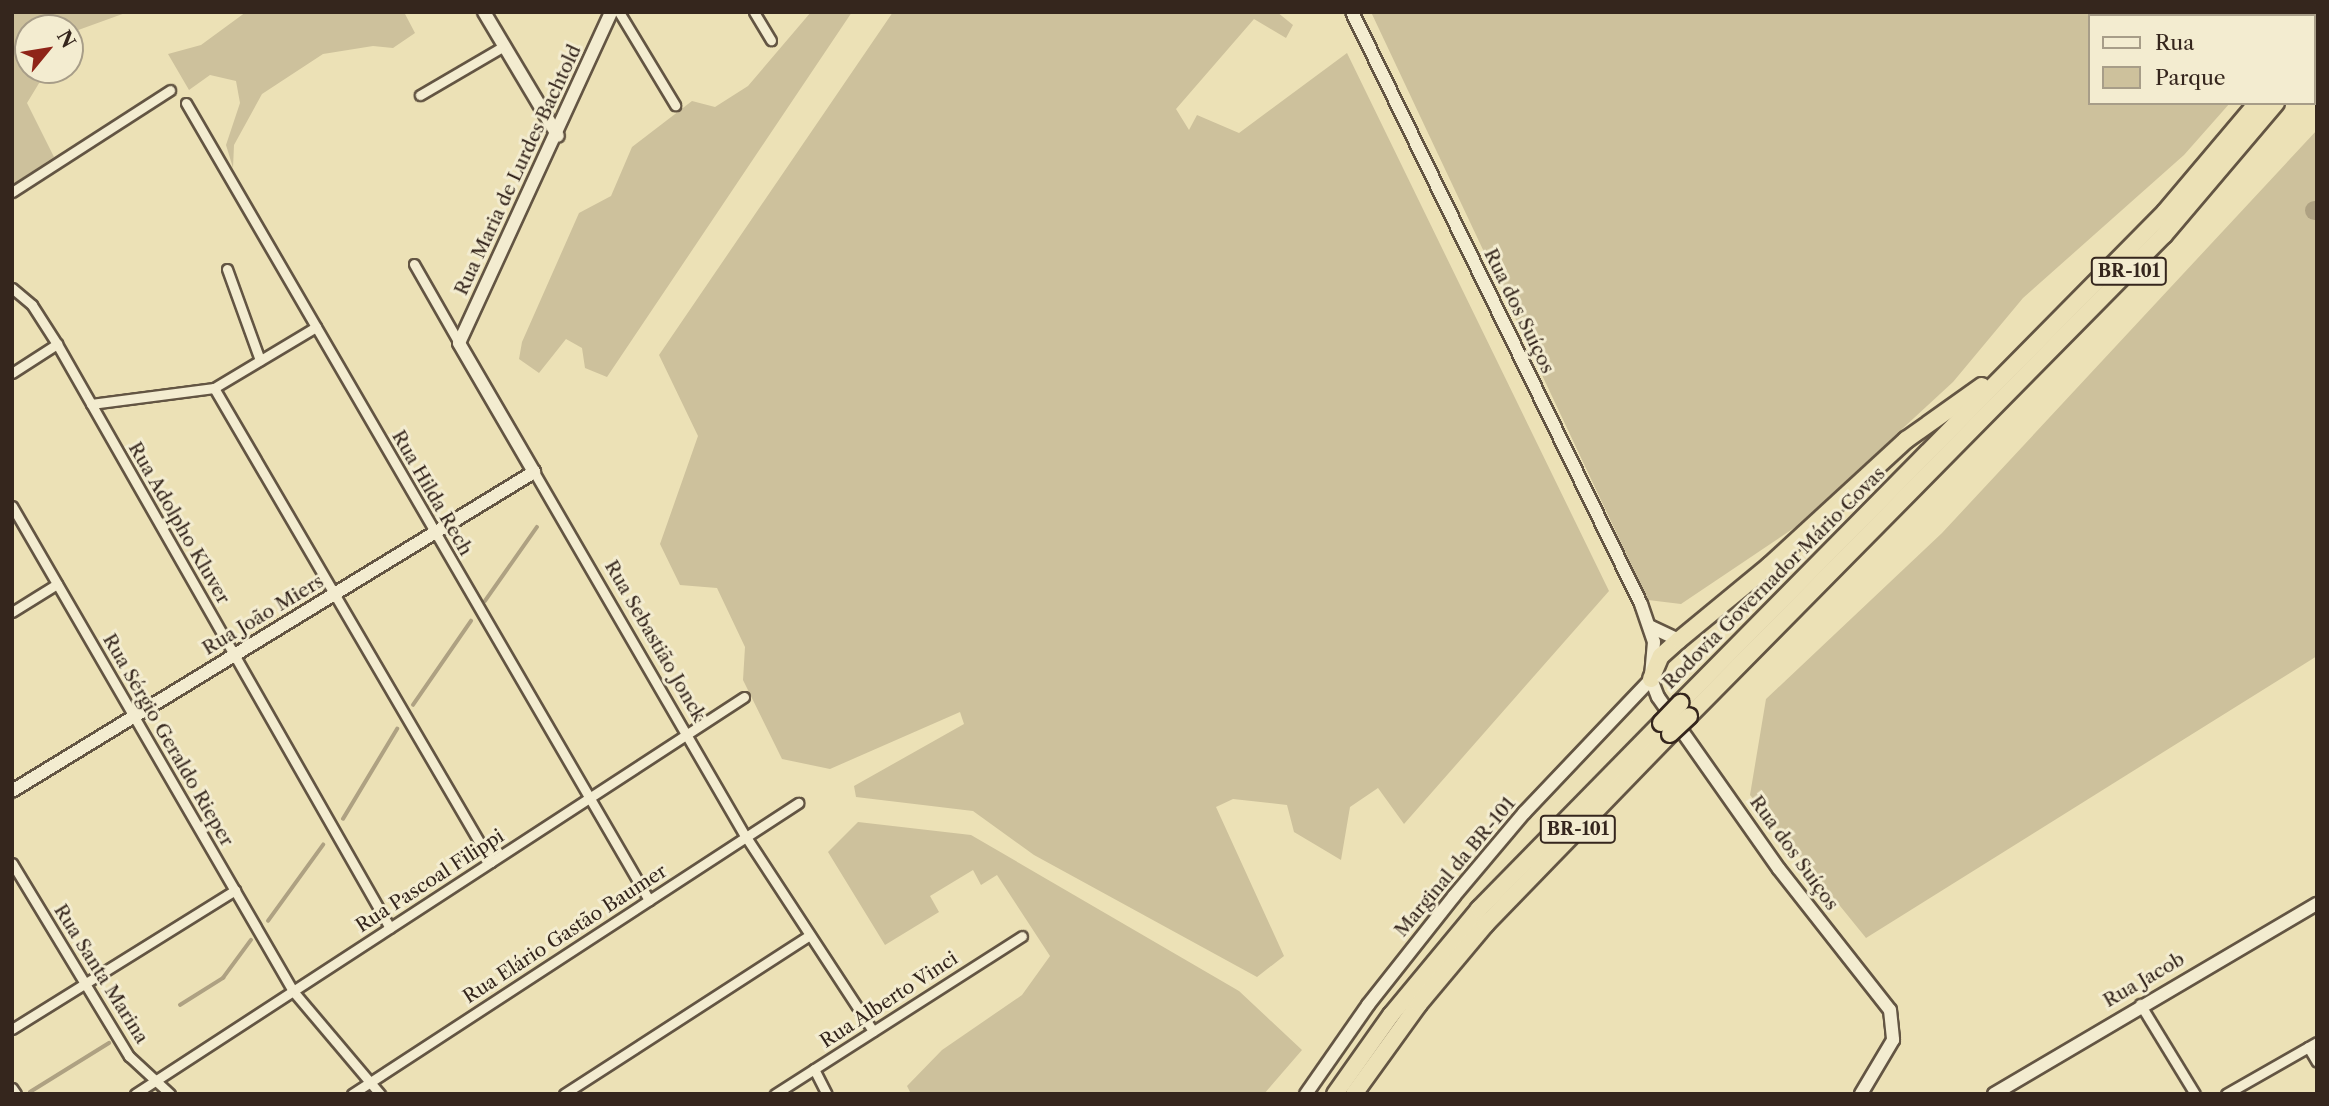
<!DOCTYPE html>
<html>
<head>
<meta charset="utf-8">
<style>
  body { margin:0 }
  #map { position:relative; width:2329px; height:1106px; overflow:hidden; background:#ece1b6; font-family:"Libre Caslon Text",serif }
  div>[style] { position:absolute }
  .green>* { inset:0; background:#cdc19c }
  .stream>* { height:3.5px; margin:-1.75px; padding:0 1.75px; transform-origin:1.75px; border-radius:1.75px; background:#aea182 }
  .river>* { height:19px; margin:-9.5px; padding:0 9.5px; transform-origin:9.5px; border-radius:9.5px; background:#aea182 }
  .roads { filter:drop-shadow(2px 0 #635543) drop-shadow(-2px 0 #635543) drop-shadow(0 2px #635543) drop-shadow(0 -2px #635543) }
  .street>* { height:9px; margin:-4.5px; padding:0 4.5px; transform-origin:4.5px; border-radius:4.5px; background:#f3ecd0 }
  .secondary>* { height:12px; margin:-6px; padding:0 6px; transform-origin:6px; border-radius:6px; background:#f3ecd0 }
  .highway>* { height:16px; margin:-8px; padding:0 8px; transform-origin:8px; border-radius:8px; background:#ece1b6 }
  .bridges { filter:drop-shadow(2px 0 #35261d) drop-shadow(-2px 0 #35261d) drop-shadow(0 2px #35261d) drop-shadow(0 -2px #35261d) }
  .highway-bridge>* { height:16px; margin:-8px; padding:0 8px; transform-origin:8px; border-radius:8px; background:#ece1b6 }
  span { translate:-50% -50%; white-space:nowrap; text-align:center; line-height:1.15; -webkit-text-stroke:6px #f3ecd0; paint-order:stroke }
  .shield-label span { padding:2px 5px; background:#f3ecd0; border:2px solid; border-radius:5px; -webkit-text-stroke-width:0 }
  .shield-label { font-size:18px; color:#35261d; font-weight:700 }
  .street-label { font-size:19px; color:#35261d }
  .frame { position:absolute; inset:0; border:14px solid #35261d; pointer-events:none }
  .legend { position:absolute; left:2088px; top:14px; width:228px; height:91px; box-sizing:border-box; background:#f3ecd0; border:2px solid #a79d88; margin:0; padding:9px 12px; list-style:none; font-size:21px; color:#35261d }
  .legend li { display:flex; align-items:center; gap:14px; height:35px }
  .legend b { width:35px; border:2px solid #a79d88 }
  .north { position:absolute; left:14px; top:14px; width:70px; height:70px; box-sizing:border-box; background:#f3ecd0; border:2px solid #a79d88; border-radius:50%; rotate:60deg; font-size:19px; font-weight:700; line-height:28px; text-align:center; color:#35261d }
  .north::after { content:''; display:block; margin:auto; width:24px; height:32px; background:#8f2418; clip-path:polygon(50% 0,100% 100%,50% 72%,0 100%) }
</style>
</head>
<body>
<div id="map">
  <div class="green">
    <div style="clip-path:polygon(12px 12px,128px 12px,70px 33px,70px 28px,28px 28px,28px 70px,47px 70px,27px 103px,54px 157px,12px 185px)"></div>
    <div style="clip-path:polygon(246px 12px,404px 12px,415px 33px,393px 48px,373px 46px,323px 54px,262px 94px,234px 145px,233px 168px,226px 145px,240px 103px,236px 81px,210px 75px,189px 90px,168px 54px,201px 45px)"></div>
    <div style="clip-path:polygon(811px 12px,852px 12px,607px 377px,585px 368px,582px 348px,566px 339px,539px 373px,519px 359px,522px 342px,579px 213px,611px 196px,632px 147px,692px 101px,715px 107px,748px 86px)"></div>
    <div style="clip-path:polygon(893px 12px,1277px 12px,1293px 25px,1286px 38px,1254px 19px,1176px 109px,1189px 130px,1197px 115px,1239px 133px,1347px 53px,1609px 591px,1404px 824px,1378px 788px,1350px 807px,1341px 860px,1294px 832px,1287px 805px,1233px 799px,1216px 807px,1284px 956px,1257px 977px,1034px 855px,973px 811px,856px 797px,854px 786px,964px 724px,960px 712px,830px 769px,782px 759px,743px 680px,745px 647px,717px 588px,680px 585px,660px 544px,698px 436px,659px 355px)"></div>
    <div style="clip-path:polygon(1371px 12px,2286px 12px,2089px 16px,2089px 103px,2230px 103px,2184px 155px,2023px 298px,1953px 382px,1797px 526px,1681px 604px,1648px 600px)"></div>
    <div style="clip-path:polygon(2317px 130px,2317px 656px,1866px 938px,1750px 795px,1766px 699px,1942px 533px)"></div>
    <div style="clip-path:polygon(858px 822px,971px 835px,1239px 991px,1302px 1050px,1264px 1094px,911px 1094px,907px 1086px,942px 1050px,1022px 995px,1050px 956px,997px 875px,981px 885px,973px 870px,930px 896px,939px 912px,885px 945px,828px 852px)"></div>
  </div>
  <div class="stream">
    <div style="left:485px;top:601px;width:90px;rotate:-54.9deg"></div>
    <div style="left:413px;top:705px;width:102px;rotate:-55.4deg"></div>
    <div style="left:343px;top:819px;width:105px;rotate:-59deg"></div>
    <div style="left:268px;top:921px;width:94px;rotate:-54.1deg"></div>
    <div style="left:180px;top:1005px;width:51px;rotate:-32.1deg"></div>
    <div style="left:223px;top:978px;width:47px;rotate:-53.6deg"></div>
    <div style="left:30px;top:1092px;width:93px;rotate:-31.8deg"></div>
  </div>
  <div class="river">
    <div style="left:2314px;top:210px;width:3px"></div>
  </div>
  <div class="roads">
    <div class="street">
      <div style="left:619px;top:12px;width:109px;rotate:58.9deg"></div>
      <div style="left:754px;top:12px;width:33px;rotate:59deg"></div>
      <div style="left:420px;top:95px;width:97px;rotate:-30.3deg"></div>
      <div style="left:186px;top:103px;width:922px;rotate:59.85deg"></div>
      <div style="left:12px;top:192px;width:188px;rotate:-32.8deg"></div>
      <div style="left:414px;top:264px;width:91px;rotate:60.3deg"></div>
      <div style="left:227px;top:269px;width:97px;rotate:70.1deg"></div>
      <div style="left:12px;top:288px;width:26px;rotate:40deg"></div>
      <div style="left:32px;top:305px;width:46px;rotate:57.3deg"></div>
      <div style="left:57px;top:344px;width:672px;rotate:60.31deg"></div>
      <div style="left:12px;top:373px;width:54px;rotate:-32.8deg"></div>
      <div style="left:214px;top:388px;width:549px;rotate:59.7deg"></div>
      <div style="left:91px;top:404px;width:124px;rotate:-7.4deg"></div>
      <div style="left:214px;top:388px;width:119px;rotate:-30.9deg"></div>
      <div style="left:534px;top:472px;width:422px;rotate:59.9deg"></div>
      <div style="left:746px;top:837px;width:232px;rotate:56.8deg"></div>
      <div style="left:12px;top:506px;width:561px;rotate:59.91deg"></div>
      <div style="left:293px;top:991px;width:135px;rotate:49.8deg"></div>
      <div style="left:12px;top:612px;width:53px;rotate:-31.9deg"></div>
      <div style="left:12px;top:863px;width:226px;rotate:58.8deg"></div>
      <div style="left:129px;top:1056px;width:56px;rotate:42.8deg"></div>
      <div style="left:2140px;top:1004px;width:105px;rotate:58.6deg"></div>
      <div style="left:12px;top:1029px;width:263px;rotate:-31.9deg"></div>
      <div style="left:2308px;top:1047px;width:17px;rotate:59deg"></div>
      <div style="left:814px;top:1069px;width:28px;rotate:63deg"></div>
      <div style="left:12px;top:1088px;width:7px;rotate:56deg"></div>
      <div style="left:135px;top:1094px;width:727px;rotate:-33.1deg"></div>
      <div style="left:352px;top:1094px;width:533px;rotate:-33.12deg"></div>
      <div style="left:564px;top:1094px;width:291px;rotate:-32.9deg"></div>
      <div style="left:775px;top:1094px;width:293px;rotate:-32.6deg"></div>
      <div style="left:2226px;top:1094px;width:105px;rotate:-29.7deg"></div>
    </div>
    <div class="secondary">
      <div style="left:484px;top:12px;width:144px;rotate:59.2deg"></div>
      <div style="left:1352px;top:12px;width:659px;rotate:63.98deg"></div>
      <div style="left:1641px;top:604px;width:40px;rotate:71.1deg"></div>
      <div style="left:1654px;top:642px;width:37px;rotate:95deg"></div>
      <div style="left:1651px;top:679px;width:19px;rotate:69deg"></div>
      <div style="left:1658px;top:697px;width:210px;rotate:54.9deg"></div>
      <div style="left:1779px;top:869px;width:179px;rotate:51.8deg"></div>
      <div style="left:1890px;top:1010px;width:30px;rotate:84deg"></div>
      <div style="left:1893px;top:1040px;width:63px;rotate:120.7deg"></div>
      <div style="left:1651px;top:627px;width:31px;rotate:25deg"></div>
      <div style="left:12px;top:791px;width:612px;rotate:-31.43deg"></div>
      <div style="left:534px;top:472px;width:149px;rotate:-120.2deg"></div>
      <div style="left:459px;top:343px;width:364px;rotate:-65.3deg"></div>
      <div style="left:1306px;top:1094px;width:108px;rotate:-55.1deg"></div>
      <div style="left:1368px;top:1005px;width:139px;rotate:-51.7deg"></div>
      <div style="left:1454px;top:896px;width:109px;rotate:-49.9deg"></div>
      <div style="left:1524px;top:813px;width:185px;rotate:-46.5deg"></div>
      <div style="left:1994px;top:1094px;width:375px;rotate:-30.5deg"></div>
    </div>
    <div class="highway">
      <div style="left:2313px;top:20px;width:6px;rotate:-51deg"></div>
      <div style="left:2313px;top:49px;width:6px;rotate:-51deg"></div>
      <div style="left:1651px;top:679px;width:25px;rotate:-67deg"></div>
      <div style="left:1661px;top:656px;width:24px;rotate:-42deg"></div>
      <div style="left:1679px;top:640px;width:118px;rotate:-39.5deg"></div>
      <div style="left:1770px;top:565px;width:185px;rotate:-42.6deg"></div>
      <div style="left:1906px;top:440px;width:93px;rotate:-35.4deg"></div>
      <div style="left:1680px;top:703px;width:690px;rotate:-45.35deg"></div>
      <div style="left:2165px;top:212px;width:143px;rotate:-49.8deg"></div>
      <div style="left:1689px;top:716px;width:676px;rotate:-45.36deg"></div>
      <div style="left:2164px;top:235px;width:173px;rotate:-49.7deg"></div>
      <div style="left:1335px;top:1094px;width:97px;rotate:-54.7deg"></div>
      <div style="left:1391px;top:1015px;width:138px;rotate:-50.3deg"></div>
      <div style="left:1479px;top:909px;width:260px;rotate:-45.6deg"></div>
      <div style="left:1354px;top:1094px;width:111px;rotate:-54.2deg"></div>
      <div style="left:1419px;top:1004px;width:104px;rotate:-50.1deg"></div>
      <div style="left:1486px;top:924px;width:264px;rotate:-45.9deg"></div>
    </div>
  </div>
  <div class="bridges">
    <div class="highway-bridge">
      <div style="left:1661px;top:723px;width:28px;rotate:-46deg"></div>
      <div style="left:1670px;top:734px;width:26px;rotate:-43deg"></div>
    </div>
  </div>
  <div class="shield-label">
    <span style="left:2129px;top:271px">BR-101</span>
    <span style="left:1578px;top:829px">BR-101</span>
  </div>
  <div class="street-label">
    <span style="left:518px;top:170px;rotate:-65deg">Rua Maria de Lurdes Bachtold</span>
    <span style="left:1519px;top:311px;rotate:64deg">Rua dos Suíços</span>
    <span style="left:432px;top:493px;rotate:60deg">Rua Hilda Rech</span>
    <span style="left:179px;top:523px;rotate:60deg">Rua Adolpho Kluver</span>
    <span style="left:1774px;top:578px;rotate:-45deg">Rodovia Governador Mário Covas</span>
    <span style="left:263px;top:615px;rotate:-31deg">Rua João Miers</span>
    <span style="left:655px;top:641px;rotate:60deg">Rua Sebastião Jonck</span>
    <span style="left:168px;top:740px;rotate:60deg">Rua Sérgio Geraldo Rieper</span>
    <span style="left:1794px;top:853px;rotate:54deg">Rua dos Suíços</span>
    <span style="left:1455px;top:867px;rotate:-50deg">Marginal da BR-101</span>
    <span style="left:430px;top:881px;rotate:-33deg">Rua Pascoal Filippi</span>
    <span style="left:565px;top:934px;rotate:-33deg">Rua Elário Gastão Baumer</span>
    <span style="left:101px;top:974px;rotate:58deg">Rua Santa Marina</span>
    <span style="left:2144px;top:980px;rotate:-30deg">Rua Jacob</span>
    <span style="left:889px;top:1000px;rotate:-33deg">Rua Alberto Vinci</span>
  </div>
  <div class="frame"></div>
  <ul class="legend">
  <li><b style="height:9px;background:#f3ecd0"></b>Rua</li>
  <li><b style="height:19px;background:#cdc19c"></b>Parque</li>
  </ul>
  <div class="north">N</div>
</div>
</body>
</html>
